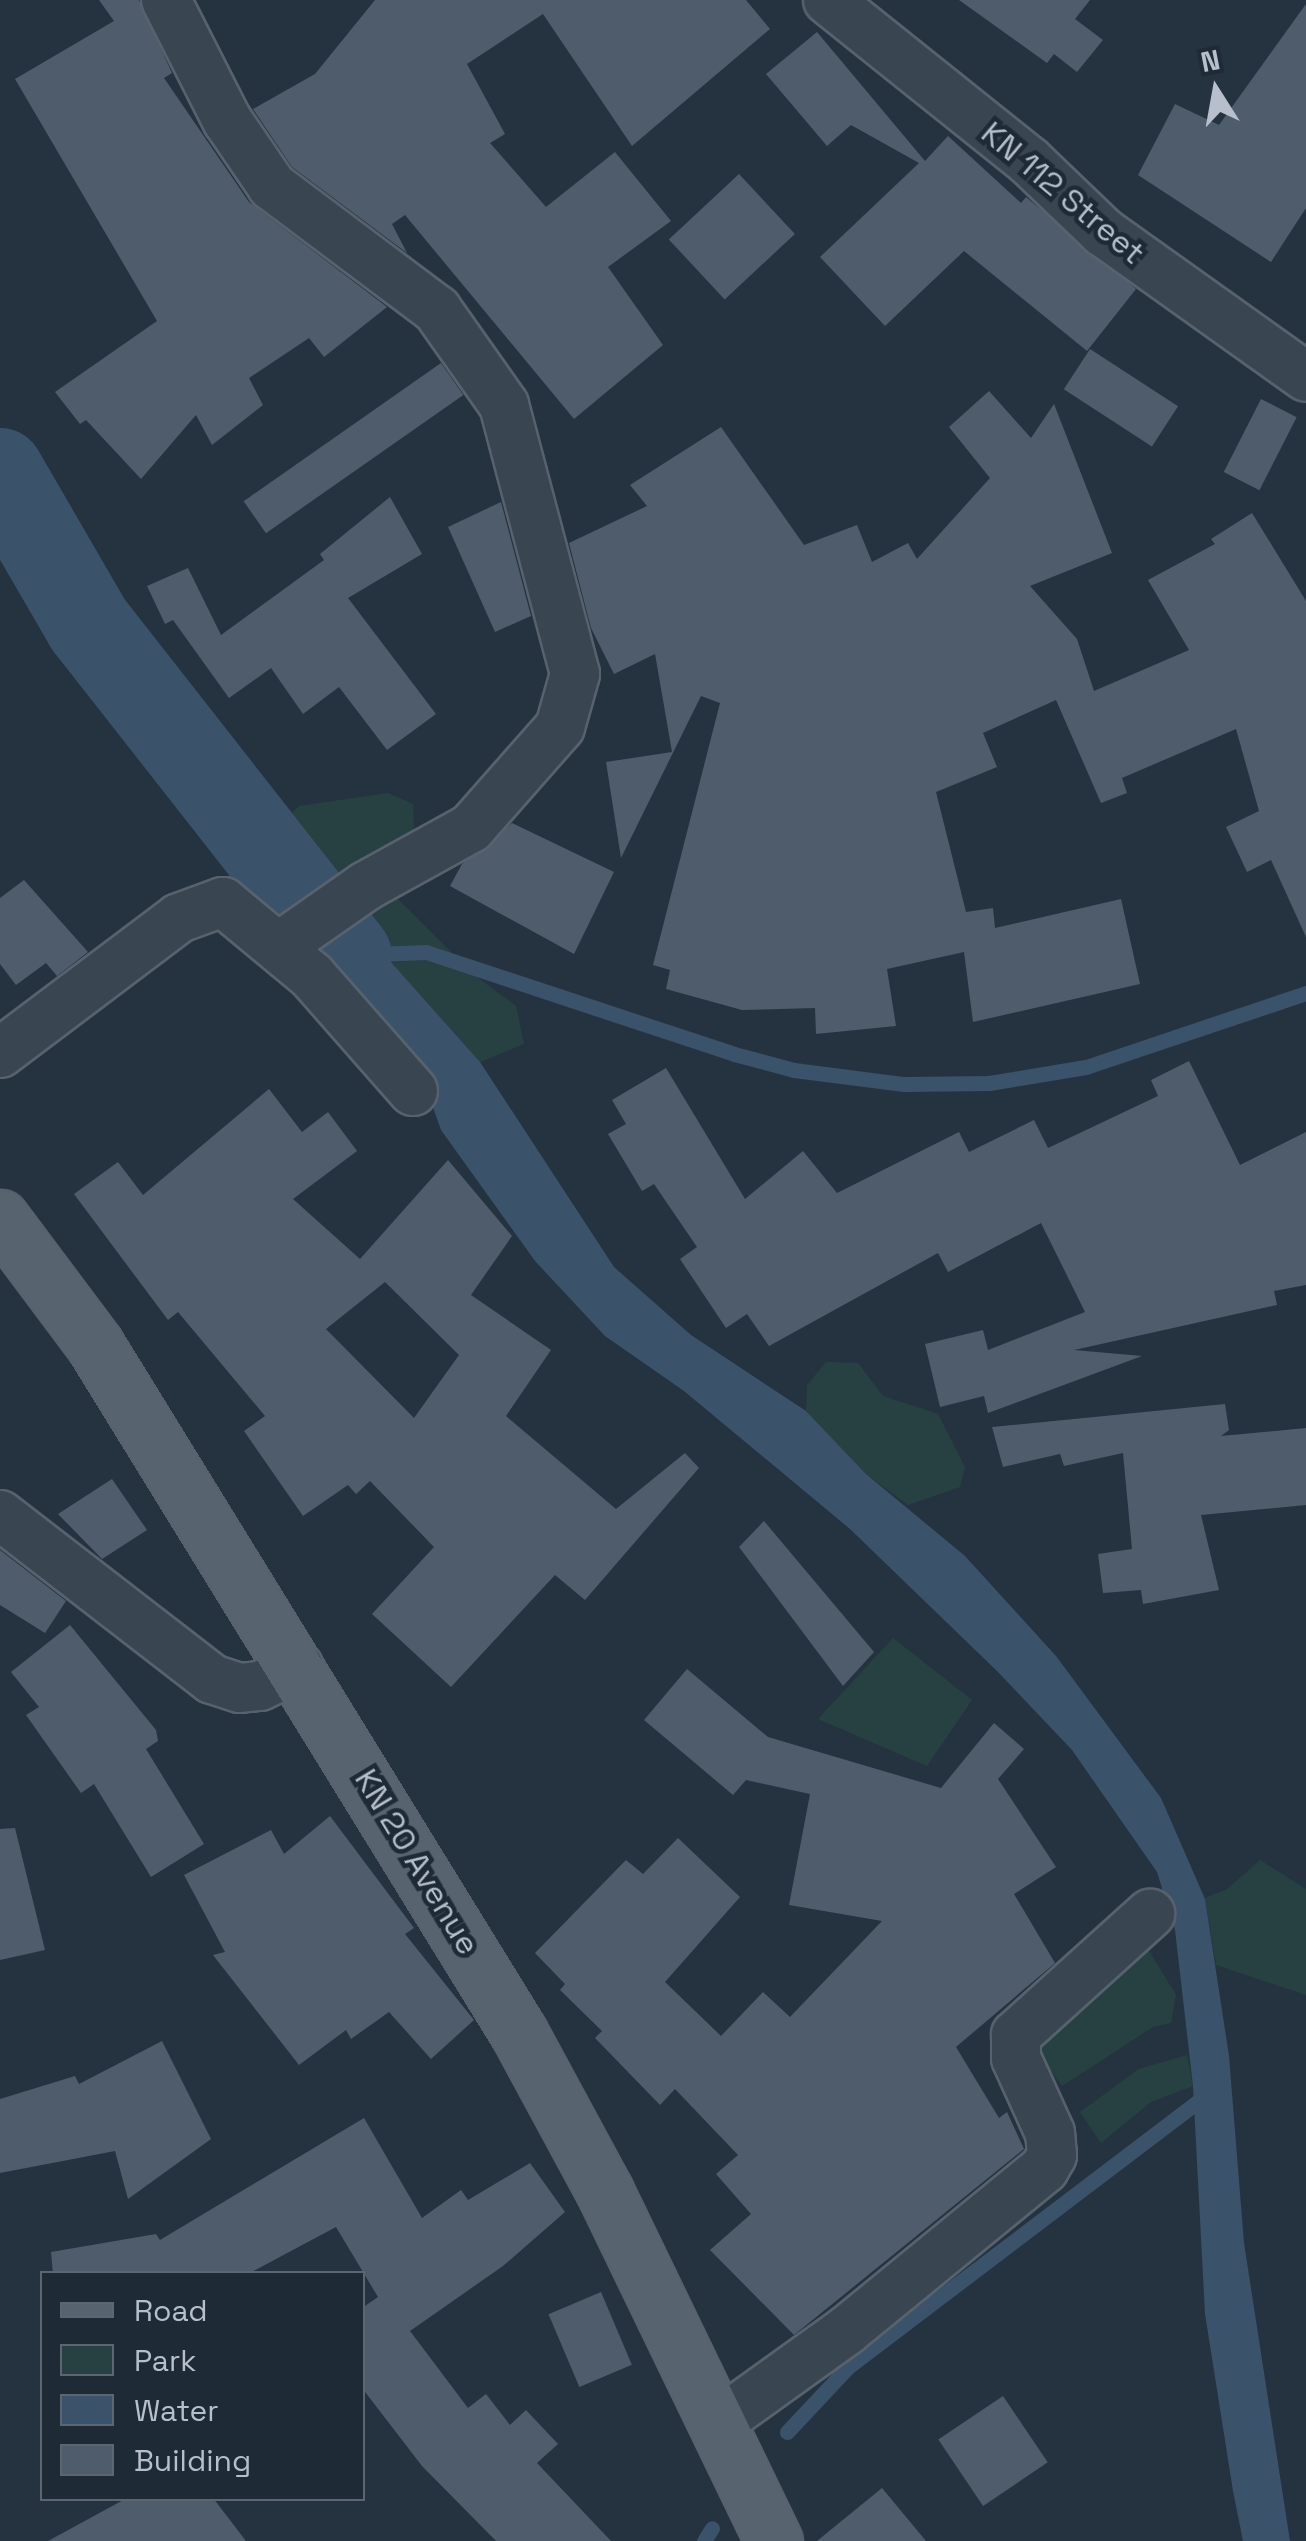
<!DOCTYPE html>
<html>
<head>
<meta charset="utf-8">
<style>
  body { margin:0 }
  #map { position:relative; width:1306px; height:2541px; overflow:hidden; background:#253341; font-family:"Space Grotesk",sans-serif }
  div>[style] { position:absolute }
  .green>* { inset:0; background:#274142 }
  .water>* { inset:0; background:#3a526a }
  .stream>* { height:15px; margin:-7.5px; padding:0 7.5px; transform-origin:7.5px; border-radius:7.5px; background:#3a526a }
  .river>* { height:88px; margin:-44px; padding:0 44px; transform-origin:44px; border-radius:44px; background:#3a526a }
  .building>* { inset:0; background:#4e5c6c; transform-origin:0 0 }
  .roads { filter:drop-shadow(2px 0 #57626e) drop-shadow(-2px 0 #57626e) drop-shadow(0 2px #57626e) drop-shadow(0 -2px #57626e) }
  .minor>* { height:48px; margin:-24px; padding:0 24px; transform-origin:24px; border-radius:24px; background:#394550 }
  .major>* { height:55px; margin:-27.5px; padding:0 27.5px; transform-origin:27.5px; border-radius:27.5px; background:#576470 }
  span { translate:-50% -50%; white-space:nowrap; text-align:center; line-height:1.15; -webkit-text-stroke:9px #1e2a36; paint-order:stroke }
  .street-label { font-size:32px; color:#b6bfcb }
  .legend { position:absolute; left:40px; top:2271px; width:325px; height:230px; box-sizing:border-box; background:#1e2a36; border:2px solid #5b6672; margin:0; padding:12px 18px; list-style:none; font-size:30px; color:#b6bfcb }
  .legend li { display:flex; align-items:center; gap:20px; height:50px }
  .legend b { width:50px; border:2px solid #5b6672 }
  .north { position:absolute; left:1166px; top:40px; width:100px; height:100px; -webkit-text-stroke:8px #1e2a36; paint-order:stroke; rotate:349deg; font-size:28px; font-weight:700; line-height:40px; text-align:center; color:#b6bfcb }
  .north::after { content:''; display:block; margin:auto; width:35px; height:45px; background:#b6bfcb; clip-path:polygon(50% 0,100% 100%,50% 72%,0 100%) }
</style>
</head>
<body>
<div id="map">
  <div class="green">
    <div style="clip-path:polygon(388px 793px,413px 804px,414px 830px,380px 865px,335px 891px,285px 847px,280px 824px,299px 806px)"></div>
    <div style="clip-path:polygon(393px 894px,474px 975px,516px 1006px,524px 1044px,480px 1062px,382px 952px,358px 914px)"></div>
    <div style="clip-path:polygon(826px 1362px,858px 1363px,883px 1396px,938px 1414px,965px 1467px,960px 1487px,908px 1505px,866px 1474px,806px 1411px,807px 1385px)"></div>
    <div style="clip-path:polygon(893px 1638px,972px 1700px,927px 1766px,818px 1719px)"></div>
    <div style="clip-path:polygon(1260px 1860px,1306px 1889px,1306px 1995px,1216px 1965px,1205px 1898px,1227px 1889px)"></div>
    <div style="clip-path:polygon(1148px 1949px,1176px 1995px,1171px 2023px,1153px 2027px,1062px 2086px,1036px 2050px,1036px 2032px)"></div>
    <div style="clip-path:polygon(1187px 2055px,1193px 2086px,1151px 2102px,1101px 2143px,1080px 2112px,1139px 2069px)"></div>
  </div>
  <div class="water">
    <div style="clip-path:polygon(382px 952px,480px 1062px,614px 1267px,691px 1335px,806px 1411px,866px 1474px,965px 1556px,1056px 1656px,1161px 1798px,1205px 1899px,1229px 2056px,1244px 2243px,1290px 2541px,1243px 2541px,1233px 2491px,1205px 2314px,1193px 2086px,1175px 1930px,1157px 1872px,1072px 1750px,998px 1672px,850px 1529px,684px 1391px,605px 1336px,535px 1261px,441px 1130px,429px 1096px,331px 969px,348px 955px)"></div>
  </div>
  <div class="stream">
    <div style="left:348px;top:955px;width:78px;rotate:-2.2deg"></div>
    <div style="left:426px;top:952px;width:324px;rotate:18.3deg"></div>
    <div style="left:734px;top:1054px;width:62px;rotate:14.9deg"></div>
    <div style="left:794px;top:1070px;width:111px;rotate:7.3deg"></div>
    <div style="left:904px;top:1084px;width:85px;rotate:-0.7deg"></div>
    <div style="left:989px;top:1083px;width:98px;rotate:-9.4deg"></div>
    <div style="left:1086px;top:1067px;width:232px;rotate:-18.6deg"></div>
    <div style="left:787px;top:2432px;width:89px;rotate:-46.8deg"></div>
    <div style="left:848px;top:2367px;width:452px;rotate:-37.2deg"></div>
    <div style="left:704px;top:2541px;width:15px;rotate:-58deg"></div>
  </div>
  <div class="river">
    <div style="left:0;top:472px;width:176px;rotate:59.9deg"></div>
    <div style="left:88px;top:624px;width:421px;rotate:51.9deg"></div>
  </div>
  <div class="building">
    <div style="clip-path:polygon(99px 0,139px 0,172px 73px,164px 78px,249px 202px,387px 307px,324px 357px,309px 338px,249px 378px,263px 405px,212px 445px,196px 415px,141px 479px,86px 420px,80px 424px,55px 392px,157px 321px,15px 79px,114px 21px)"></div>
    <div style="clip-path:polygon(375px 0,746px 0,770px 29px,632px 146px,543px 14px,467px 64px,505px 134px,490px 143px,546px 207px,615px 152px,671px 221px,608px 267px,663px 345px,574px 419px,405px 215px,392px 224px,407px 253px,292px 167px,253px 109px,315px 74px)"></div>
    <div style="clip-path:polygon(959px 0,1090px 0,1075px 19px,1103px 40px,1077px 72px,1054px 54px,1047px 63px)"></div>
    <div style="clip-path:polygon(1306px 4px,1306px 208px,1271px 262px,1138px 175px,1175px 104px,1219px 125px)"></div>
    <div style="clip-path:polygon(817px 32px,925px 161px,948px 136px,1021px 203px,1026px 197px,1136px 289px,1087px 351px,964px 251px,885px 326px,820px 257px,919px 163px,851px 125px,827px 146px,766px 74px)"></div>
    <div style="left:739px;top:174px;width:82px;height:96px;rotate:47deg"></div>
    <div style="left:1090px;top:349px;width:105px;height:48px;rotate:33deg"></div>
    <div style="left:441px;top:363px;width:39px;height:241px;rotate:55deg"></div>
    <div style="clip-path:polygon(989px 391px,1031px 438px,1054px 404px,1112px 553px,1030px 586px,1077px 639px,1094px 691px,1189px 650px,1148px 580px,1215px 544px,1211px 539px,1252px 513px,1306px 601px,1306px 937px,1271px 860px,1247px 872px,1226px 827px,1259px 811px,1236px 729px,1122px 778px,1127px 793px,1101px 803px,1056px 700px,983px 733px,997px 767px,936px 792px,966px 912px,993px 908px,995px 928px,1121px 899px,1140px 984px,973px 1022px,964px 952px,887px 969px,896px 1026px,816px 1034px,815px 1008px,742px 1010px,666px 989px,670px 970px,653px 965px,720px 703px,701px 696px,621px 858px,606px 762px,672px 752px,655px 654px,614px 674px,591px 628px,569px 543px,647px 506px,630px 485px,721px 427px,804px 545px,857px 525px,872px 562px,908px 543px,917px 559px,990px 478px,949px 427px)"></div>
    <div style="left:1261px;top:399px;width:40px;height:82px;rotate:27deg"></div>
    <div style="clip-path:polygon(390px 497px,422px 554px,348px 598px,436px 714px,387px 750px,339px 687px,303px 714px,271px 668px,229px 698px,173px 620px,165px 624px,147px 586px,188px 568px,221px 635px,324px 560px,320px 554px)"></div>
    <div style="clip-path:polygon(501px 502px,531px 616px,495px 632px,448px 527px)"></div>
    <div style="clip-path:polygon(512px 823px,614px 872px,574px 954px,450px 886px,462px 864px)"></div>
    <div style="clip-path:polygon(24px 880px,88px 952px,57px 976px,46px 963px,16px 985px,0 964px,0 898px)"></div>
    <div style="clip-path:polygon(1189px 1061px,1240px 1165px,1306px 1132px,1306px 1285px,1274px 1291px,1277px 1305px,1074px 1350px,1142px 1356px,988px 1413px,984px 1396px,940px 1407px,925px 1344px,983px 1330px,988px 1350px,1085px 1312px,1041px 1223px,948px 1272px,938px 1253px,769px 1346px,747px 1314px,726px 1328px,680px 1259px,697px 1247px,654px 1184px,642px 1191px,608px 1134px,626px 1124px,612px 1100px,666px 1068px,745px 1199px,803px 1151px,837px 1193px,959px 1132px,969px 1152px,1034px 1120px,1048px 1148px,1158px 1096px,1151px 1080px)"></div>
    <div style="clip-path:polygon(evenodd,269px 1089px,302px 1132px,328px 1112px,357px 1151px,293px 1199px,360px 1259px,448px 1160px,512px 1236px,471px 1295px,551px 1350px,506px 1416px,616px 1509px,685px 1453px,699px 1468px,585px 1600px,555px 1575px,451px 1687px,372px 1614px,434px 1547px,370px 1481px,356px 1494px,348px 1485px,303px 1516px,244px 1431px,265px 1416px,178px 1312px,168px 1320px,74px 1194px,118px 1162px,143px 1195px,269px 1089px,385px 1282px,459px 1355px,414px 1418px,326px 1329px,385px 1282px)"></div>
    <div style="clip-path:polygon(1225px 1404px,1229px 1430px,1221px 1436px,1306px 1428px,1306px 1505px,1201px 1515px,1219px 1590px,1143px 1604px,1141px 1590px,1103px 1593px,1098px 1554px,1132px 1549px,1123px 1453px,1064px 1466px,1060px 1454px,1003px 1467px,992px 1427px)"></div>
    <div style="clip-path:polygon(112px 1479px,147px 1530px,102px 1559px,58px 1514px)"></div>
    <div style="clip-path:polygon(764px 1521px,874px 1652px,843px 1686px,739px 1547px)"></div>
    <div style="clip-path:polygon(0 1550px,66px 1601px,45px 1633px,0 1605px)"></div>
    <div style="clip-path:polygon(70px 1625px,156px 1730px,158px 1741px,146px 1749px,204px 1844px,151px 1877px,94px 1784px,81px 1793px,26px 1715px,39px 1707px,11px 1672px)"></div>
    <div style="clip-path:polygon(687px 1669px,768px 1737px,941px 1788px,994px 1723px,1024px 1749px,998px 1779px,1056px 1867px,1014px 1894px,1055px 1963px,956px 2047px,999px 2118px,1007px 2112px,1024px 2149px,794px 2335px,710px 2250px,751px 2214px,716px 2174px,738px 2155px,675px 2089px,660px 2105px,595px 2038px,602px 2031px,560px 1990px,565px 1984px,535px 1953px,626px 1860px,643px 1874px,678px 1838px,740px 1897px,665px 1982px,721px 2036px,763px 1992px,790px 2017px,882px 1921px,789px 1905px,810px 1794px,746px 1780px,733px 1795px,644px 1720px)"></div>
    <div style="clip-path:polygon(330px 1816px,414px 1928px,405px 1934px,474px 2020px,431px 2059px,389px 2012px,351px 2039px,346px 2030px,299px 2065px,213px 1955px,225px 1952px,184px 1875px,271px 1830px,284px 1854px)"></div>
    <div style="clip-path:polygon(15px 1828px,45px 1950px,0 1960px,0 1829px)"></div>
    <div style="clip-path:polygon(162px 2041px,211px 2139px,128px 2199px,115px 2151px,0 2173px,0 2099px,75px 2076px,79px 2084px)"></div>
    <div style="clip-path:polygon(364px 2118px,422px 2218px,461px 2190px,468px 2200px,530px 2163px,565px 2212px,503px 2266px,410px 2331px,468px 2408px,486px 2394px,510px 2425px,526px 2410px,558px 2444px,537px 2463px,611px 2541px,496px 2541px,422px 2466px,362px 2388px,362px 2308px,378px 2297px,336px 2227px,248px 2274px,53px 2274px,51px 2252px,156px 2234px,160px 2240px)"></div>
    <div style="left:601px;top:2292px;width:79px;height:57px;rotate:67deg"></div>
    <div style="left:1003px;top:2396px;width:80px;height:78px;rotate:56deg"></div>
    <div style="clip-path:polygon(882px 2488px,926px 2541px,817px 2541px)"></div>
    <div style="clip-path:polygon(127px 2498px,213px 2498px,246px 2541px,48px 2541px)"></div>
  </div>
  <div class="roads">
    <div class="minor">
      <div style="left:166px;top:0;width:135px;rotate:63.1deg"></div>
      <div style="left:227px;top:120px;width:80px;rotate:55.7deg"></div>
      <div style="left:272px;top:186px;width:206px;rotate:36.9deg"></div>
      <div style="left:437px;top:310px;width:116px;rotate:54.8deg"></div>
      <div style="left:504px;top:405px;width:278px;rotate:75.2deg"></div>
      <div style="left:575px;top:674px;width:55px;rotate:105.8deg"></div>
      <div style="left:560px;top:727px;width:135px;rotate:131.4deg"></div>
      <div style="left:471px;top:828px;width:120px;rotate:151.1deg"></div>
      <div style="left:366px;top:886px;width:105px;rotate:145.1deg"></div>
      <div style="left:828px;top:0;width:258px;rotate:38.7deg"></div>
      <div style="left:1029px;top:161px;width:103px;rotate:43.8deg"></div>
      <div style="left:1103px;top:232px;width:249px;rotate:35.5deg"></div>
      <div style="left:0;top:1053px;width:224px;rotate:-37deg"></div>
      <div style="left:179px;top:918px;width:47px;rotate:-20deg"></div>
      <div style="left:223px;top:902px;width:116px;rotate:39.7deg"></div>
      <div style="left:312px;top:976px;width:153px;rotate:48.7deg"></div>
      <div style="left:0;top:1515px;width:268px;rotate:37.7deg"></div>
      <div style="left:212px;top:1679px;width:29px;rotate:18deg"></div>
      <div style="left:240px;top:1688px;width:20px;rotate:-6deg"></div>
      <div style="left:260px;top:1686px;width:43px;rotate:-26deg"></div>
      <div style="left:718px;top:2423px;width:158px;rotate:-35.7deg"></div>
      <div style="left:846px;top:2331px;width:256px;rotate:-39.3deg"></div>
      <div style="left:1044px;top:2169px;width:16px;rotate:-60deg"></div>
      <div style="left:1052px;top:2155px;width:22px;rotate:-95deg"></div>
      <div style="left:1050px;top:2133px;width:82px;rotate:-114.4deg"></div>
      <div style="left:1016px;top:2058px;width:23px;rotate:-90deg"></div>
      <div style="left:1016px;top:2035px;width:181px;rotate:-42.1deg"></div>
    </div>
    <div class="major">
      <div style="left:0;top:1218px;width:159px;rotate:53.2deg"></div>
      <div style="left:95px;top:1345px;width:808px;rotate:58.36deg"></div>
      <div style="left:519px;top:2033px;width:181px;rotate:61.6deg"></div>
      <div style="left:605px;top:2192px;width:388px;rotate:64.2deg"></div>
    </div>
  </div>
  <div class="street-label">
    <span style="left:1063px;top:193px;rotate:40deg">KN 112 Street</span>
    <span style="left:417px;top:1862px;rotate:59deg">KN 20 Avenue</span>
  </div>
  <ul class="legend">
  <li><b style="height:12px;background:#576470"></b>Road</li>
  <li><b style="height:28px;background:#274142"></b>Park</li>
  <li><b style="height:28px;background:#3a526a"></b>Water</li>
  <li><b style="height:28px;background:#4e5c6c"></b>Building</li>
  </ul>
  <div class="north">N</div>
</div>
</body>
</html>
